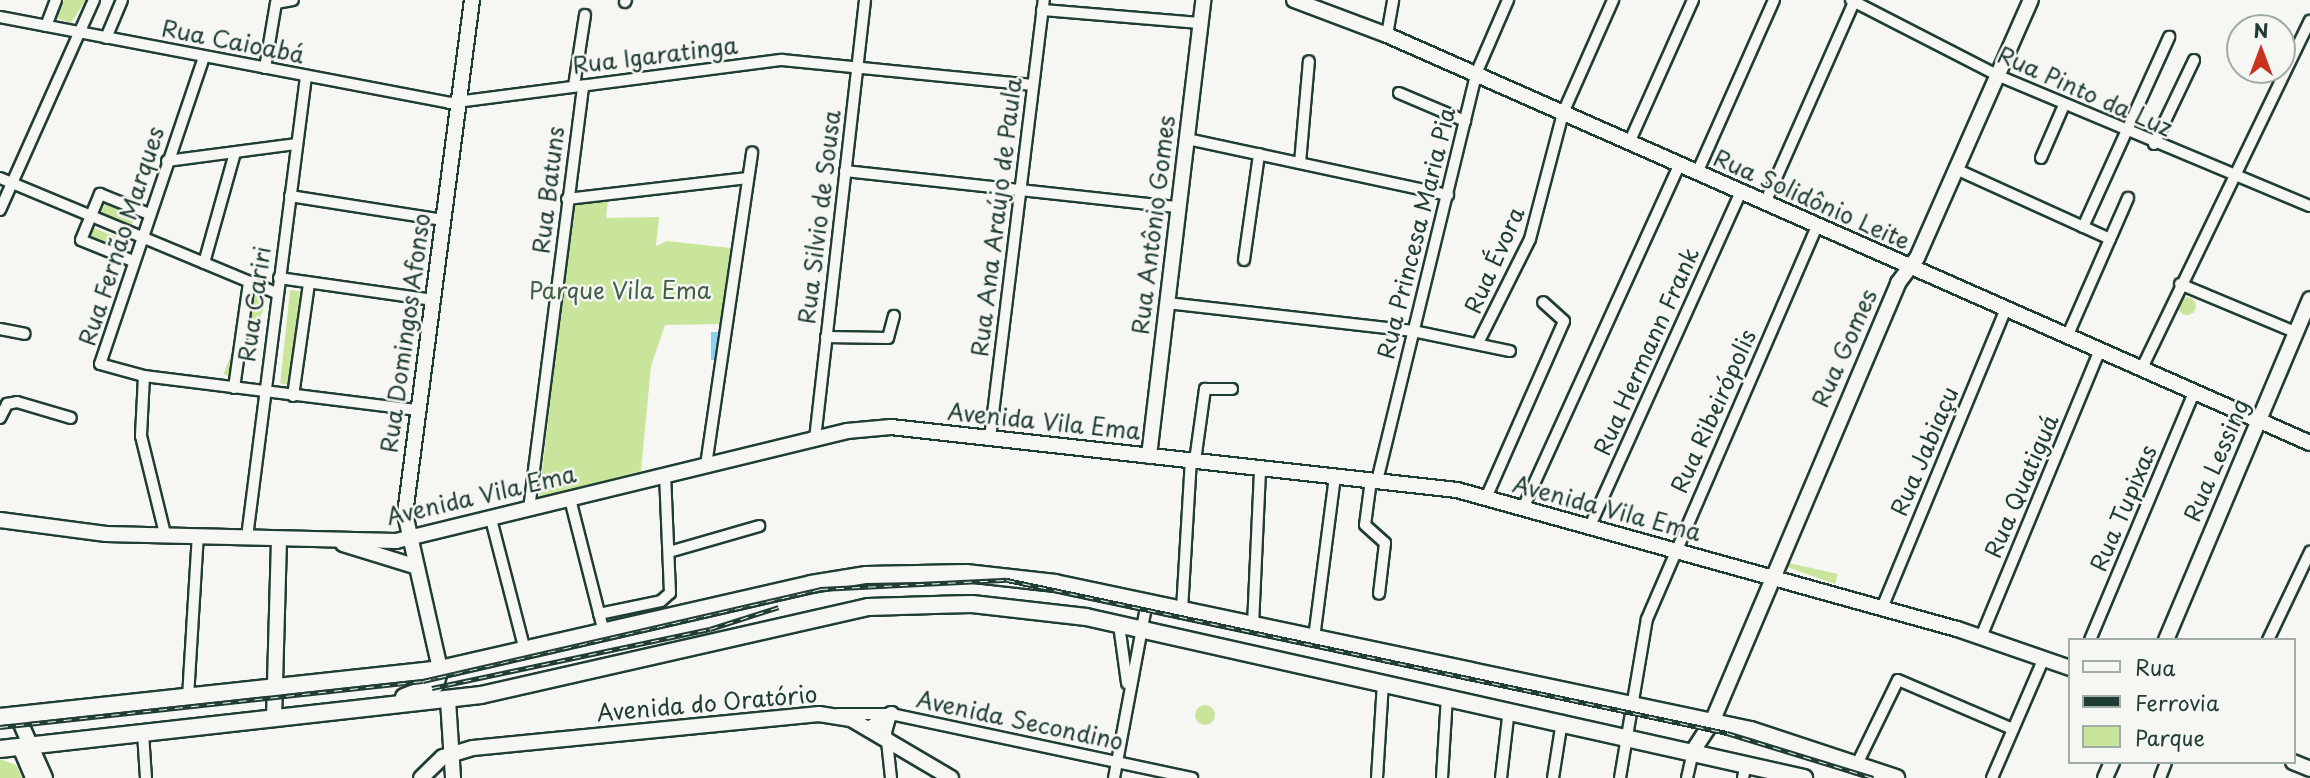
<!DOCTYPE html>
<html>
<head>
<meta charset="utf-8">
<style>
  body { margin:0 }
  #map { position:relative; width:2310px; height:778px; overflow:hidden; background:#f6f6f2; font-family:"Playpen Sans",sans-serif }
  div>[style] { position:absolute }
  .green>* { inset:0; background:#c9e59c; transform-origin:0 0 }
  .round { border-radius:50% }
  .water>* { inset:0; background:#8ed1ef; transform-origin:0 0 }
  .roads { filter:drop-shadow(2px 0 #1f3d34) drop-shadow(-2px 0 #1f3d34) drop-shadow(0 2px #1f3d34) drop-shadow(0 -2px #1f3d34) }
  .street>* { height:10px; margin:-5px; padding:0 5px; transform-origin:5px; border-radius:5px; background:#f6f6f2 }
  .secondary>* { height:14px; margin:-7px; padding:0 7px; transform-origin:7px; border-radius:7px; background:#f6f6f2 }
  .primary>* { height:16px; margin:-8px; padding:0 8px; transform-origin:8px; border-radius:8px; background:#f6f6f2 }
  .rail>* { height:5px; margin-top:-2.5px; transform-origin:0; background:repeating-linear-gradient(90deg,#f6f6f2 0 8px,#1f3d34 0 16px); box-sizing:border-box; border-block:2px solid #1f3d34 }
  span { translate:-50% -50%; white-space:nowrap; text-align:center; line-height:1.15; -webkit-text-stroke:5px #f6f6f2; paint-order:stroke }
  .street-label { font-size:23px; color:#1f3d34 }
  .park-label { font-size:23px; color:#415f49 }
  .legend { position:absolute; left:2068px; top:638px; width:228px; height:126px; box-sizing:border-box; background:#f6f6f2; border:2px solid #a0aca6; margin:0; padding:9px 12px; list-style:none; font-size:21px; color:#1f3d34 }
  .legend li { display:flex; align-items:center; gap:14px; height:35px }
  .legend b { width:35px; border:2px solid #a0aca6 }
  .north { position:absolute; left:2226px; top:14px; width:70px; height:70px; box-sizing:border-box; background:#f6f6f2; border:2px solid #a0aca6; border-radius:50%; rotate:0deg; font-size:19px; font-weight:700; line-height:28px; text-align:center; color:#1f3d34 }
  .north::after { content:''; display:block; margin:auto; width:24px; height:32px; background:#c8321e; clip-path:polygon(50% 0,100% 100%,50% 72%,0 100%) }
</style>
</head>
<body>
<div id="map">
  <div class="green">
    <div style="clip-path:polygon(64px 0,86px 0,71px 23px,57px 18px)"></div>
    <div style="clip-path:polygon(608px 200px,606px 218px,659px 217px,656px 246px,667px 241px,731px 248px,720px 324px,665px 325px,651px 366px,641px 471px,539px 498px,573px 205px)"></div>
    <div style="left:105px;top:203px;width:33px;height:11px;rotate:21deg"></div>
    <div style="clip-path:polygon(94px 228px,126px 241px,125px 251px,88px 237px)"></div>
    <div style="left:290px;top:290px;width:10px;height:94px;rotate:6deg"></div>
    <div style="left:254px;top:295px;width:14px;height:85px;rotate:21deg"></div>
    <div class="round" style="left:2178px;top:297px;width:18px;height:18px"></div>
    <div style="clip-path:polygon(1823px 471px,1789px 563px,1838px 574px,1835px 584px,1784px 566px)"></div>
    <div class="round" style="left:1195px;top:705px;width:20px;height:20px"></div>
    <div style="clip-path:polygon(0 759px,16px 765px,22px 778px,0 778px)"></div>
  </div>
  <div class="water">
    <div style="left:711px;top:332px;width:7px;height:28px"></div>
  </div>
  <div class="roads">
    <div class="street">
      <div style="left:1851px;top:0;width:166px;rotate:27.2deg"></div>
      <div style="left:1999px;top:76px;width:337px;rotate:22.7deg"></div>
      <div style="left:625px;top:2px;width:2px;rotate:-63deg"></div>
      <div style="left:1042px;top:10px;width:159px;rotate:4.7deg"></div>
      <div style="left:0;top:17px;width:457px;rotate:10.8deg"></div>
      <div style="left:449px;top:103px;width:336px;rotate:-7.4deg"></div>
      <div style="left:782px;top:60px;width:252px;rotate:5.7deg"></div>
      <div style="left:46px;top:26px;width:28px;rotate:-69deg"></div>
      <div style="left:1387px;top:35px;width:36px;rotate:-80deg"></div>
      <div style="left:106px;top:38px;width:41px;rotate:-67.2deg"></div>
      <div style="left:204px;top:57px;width:324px;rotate:108.7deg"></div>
      <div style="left:100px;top:364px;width:46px;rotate:15.3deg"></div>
      <div style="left:144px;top:376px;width:274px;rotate:7.1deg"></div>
      <div style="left:265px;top:68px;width:66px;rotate:-80.4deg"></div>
      <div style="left:276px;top:3px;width:17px;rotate:-10deg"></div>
      <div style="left:574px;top:86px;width:72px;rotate:-81.2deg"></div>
      <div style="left:1399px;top:93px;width:72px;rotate:23deg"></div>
      <div style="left:1187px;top:139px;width:267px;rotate:12.1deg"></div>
      <div style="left:1629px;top:143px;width:157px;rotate:-65.9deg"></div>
      <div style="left:2154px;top:144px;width:93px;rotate:-64.5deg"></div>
      <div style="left:2041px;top:158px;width:58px;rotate:-66.5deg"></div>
      <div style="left:167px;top:161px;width:131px;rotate:-7.5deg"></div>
      <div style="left:1300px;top:163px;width:102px;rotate:-85deg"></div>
      <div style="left:1958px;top:170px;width:167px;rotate:24.4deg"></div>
      <div style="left:845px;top:171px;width:335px;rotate:6.2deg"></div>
      <div style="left:1697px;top:173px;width:189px;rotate:-66deg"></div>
      <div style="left:0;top:178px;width:299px;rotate:22.6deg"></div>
      <div style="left:290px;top:196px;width:155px;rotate:8.9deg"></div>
      <div style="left:567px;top:199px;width:182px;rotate:-6.6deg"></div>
      <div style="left:1765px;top:203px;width:222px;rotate:-66.1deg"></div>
      <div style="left:0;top:210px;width:230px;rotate:-65.9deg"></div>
      <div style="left:2083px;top:227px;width:209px;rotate:-65.6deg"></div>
      <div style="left:1244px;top:260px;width:107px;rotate:-81.9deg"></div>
      <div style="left:133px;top:261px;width:56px;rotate:-158deg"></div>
      <div style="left:81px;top:240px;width:50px;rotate:-67.6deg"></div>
      <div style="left:100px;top:194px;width:53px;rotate:22.2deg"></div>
      <div style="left:204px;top:263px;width:114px;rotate:-74.3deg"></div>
      <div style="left:279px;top:278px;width:156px;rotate:8.1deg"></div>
      <div style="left:2180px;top:284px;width:125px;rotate:22.7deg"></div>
      <div style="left:1167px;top:303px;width:248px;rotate:6.5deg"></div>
      <div style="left:1413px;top:331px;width:99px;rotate:11.7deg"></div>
      <div style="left:0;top:329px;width:25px;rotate:11deg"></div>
      <div style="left:826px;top:337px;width:62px;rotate:0.9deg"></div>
      <div style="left:888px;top:338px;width:23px;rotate:-75deg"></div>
      <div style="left:2067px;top:337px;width:152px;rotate:-66.3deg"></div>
      <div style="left:1479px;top:341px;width:114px;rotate:-63.4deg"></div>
      <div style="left:1530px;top:239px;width:130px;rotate:-75.3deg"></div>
      <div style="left:1563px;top:113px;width:124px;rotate:-66.1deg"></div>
      <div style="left:2141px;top:370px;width:388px;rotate:-64.2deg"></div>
      <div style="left:144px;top:376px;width:60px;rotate:92.9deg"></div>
      <div style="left:141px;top:436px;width:101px;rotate:76.2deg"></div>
      <div style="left:234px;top:388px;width:107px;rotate:-81.9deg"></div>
      <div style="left:293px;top:396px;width:114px;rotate:-81.9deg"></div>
      <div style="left:0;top:418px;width:16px;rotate:-63deg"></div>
      <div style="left:7px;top:404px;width:10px;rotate:-11deg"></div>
      <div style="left:17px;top:402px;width:56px;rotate:16.5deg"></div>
      <div style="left:990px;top:438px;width:441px;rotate:-83deg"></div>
      <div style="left:815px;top:439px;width:442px;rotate:-83.5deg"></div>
      <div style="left:1195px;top:461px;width:73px;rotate:-82.1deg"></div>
      <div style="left:1205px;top:389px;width:27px"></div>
      <div style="left:706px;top:465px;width:316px;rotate:-81.6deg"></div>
      <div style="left:1371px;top:480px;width:45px;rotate:97.6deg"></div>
      <div style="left:1365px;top:525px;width:27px;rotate:42deg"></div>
      <div style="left:1385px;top:543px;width:51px;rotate:96.7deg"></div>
      <div style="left:1377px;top:481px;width:419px;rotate:-76.3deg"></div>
      <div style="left:1476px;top:74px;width:81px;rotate:-66.6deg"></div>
      <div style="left:1486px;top:498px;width:193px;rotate:-66.2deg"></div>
      <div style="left:1564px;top:321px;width:28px;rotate:-138deg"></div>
      <div style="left:570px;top:499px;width:137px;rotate:75.7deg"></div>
      <div style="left:1523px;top:508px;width:377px;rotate:-65.5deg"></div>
      <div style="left:529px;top:509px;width:427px;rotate:-82.7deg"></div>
      <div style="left:491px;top:519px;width:135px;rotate:75.5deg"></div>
      <div style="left:1590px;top:526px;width:367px;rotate:-65.7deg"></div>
      <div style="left:247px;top:537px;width:465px;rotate:-82.7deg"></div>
      <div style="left:669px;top:552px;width:94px;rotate:-16.1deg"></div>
      <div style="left:1882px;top:608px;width:321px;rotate:-67.5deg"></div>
      <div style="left:1182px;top:610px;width:150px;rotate:-86.6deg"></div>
      <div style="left:599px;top:614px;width:63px;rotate:-11.8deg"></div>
      <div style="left:661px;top:601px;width:12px;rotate:-42deg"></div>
      <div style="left:670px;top:593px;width:118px;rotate:-92.4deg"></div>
      <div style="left:1119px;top:625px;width:59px;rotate:82.1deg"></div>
      <div style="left:1253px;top:625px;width:157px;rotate:-87.4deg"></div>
      <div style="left:1981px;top:637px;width:308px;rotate:-67.5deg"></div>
      <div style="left:1314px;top:638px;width:163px;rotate:-82.6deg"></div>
      <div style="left:2090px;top:640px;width:269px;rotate:-67.2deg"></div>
      <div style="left:2268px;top:640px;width:98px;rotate:-64.5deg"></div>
      <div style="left:188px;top:697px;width:162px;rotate:-86.5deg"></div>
      <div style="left:838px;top:714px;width:53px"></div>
      <div style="left:891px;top:714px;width:308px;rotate:12deg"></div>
      <div style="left:143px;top:733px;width:45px;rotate:86.2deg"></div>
      <div style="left:1858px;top:762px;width:91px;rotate:-64deg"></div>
      <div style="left:1898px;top:680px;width:125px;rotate:23.1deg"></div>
      <div style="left:891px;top:778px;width:46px;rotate:-96.2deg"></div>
      <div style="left:886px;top:732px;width:19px;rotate:-74deg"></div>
      <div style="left:1114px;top:778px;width:179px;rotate:-79.4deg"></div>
      <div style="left:1377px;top:778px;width:96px;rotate:-86.4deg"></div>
      <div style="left:1442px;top:778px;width:82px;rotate:-86.5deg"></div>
      <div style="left:1501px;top:778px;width:69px;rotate:-83.4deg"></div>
      <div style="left:1553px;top:778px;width:58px;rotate:-81deg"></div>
      <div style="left:1620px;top:778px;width:161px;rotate:-80.4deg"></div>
      <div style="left:1647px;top:619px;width:428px;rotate:-66.6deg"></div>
      <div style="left:1687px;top:778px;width:28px;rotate:-77deg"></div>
      <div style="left:1743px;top:778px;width:15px;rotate:-79deg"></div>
      <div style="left:1992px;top:778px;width:131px;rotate:-66.6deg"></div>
      <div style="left:2160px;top:778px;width:17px;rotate:-69deg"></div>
    </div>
    <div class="secondary">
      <div style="left:1294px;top:0;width:99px;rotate:20.6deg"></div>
      <div style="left:1387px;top:35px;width:1009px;rotate:23.85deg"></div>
      <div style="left:1149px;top:456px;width:459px;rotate:-83.2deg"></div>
      <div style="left:0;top:520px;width:107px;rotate:7.5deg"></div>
      <div style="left:106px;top:534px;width:290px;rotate:1.4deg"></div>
      <div style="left:396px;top:541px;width:464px;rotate:-13.7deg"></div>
      <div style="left:847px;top:431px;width:44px;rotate:-5.2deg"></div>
      <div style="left:891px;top:427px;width:569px;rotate:6.35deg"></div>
      <div style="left:1457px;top:490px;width:519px;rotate:15.54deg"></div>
      <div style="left:1957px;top:629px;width:120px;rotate:19deg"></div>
      <div style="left:343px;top:544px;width:74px;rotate:17.2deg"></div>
      <div style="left:2166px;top:640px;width:370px;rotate:-67.1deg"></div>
      <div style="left:440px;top:669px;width:159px;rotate:-102.7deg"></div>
      <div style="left:405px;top:514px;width:518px;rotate:-82.57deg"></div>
      <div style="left:448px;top:700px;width:78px;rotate:86.3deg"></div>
      <div style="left:17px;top:715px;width:69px;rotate:66deg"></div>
      <div style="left:274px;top:719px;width:180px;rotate:-88.4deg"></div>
      <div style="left:869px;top:729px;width:27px;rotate:-34deg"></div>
      <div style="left:20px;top:747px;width:34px;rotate:67deg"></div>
      <div style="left:1693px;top:751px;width:35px;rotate:-57deg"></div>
      <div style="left:1712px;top:722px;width:477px;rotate:-67deg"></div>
      <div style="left:1898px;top:283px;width:31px;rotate:-53deg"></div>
      <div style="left:1917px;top:258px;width:282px;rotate:-66.2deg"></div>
      <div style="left:2293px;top:762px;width:18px;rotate:22deg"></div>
      <div style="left:421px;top:778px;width:30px;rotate:-44deg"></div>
      <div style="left:443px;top:757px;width:31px;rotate:-17deg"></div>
      <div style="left:473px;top:748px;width:348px;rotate:-5.6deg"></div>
      <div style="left:819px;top:714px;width:32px;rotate:9deg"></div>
      <div style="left:851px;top:719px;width:116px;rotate:30.5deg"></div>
      <div style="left:2105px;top:778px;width:17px;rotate:-66deg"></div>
    </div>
    <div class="primary">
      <div style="left:404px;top:697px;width:33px;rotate:-21deg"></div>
      <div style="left:435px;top:685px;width:17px;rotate:-73deg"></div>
      <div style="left:0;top:717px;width:443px;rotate:-6.2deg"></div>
      <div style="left:440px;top:669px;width:381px;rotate:-12.9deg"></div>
      <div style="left:811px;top:584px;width:56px;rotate:-9.3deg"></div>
      <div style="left:866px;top:575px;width:100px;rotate:-1.1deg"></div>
      <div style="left:966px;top:573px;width:90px;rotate:6.4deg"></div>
      <div style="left:1055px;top:583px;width:711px;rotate:11.93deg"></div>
      <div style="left:1751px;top:730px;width:153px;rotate:18.3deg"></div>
      <div style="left:0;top:749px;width:484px;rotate:-6.4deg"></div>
      <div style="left:481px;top:695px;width:397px;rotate:-12.8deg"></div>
      <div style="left:868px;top:607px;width:104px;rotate:-1.7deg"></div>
      <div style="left:972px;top:604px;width:115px;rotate:6.5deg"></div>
      <div style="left:1086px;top:617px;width:736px;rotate:12.64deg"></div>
    </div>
  </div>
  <div class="rail">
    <div style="left:432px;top:688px;width:284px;rotate:-12deg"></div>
    <div style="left:710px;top:629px;width:72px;rotate:-17.7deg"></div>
    <div style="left:0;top:727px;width:425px;rotate:-6.2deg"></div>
    <div style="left:423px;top:681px;width:408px;rotate:-13deg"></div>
    <div style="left:820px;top:589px;width:187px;rotate:-2.8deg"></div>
    <div style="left:1007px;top:580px;width:736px;rotate:12deg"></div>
    <div style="left:1727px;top:733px;width:153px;rotate:17.1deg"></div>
  </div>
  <div class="street-label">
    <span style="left:233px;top:41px;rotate:11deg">Rua Caioabá</span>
    <span style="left:655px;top:55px;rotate:-7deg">Rua Igaratinga</span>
    <span style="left:2085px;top:91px;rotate:24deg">Rua Pinto da Luz</span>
    <span style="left:548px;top:190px;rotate:-83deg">Rua Batuns</span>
    <span style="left:1812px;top:199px;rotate:24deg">Rua Solidônio Leite</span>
    <span style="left:819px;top:217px;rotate:-83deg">Rua Silvio de Sousa</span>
    <span style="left:996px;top:217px;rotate:-83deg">Rua Ana Araújo de Paula</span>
    <span style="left:1153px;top:225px;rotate:-83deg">Rua Antônio Gomes</span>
    <span style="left:1416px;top:233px;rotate:-76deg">Rua Princesa Maria Pia</span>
    <span style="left:121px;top:236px;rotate:-72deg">Rua Fernão Marques</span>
    <span style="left:1494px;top:260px;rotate:-66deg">Rua Évora</span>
    <span style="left:254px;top:304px;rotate:-82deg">Rua Cariri</span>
    <span style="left:405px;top:333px;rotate:-82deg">Rua Domingos Afonso</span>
    <span style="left:1844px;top:348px;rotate:-66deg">Rua Gomes</span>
    <span style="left:1646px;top:351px;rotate:-66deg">Rua Hermann Frank</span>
    <span style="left:1713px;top:411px;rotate:-66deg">Rua Ribeirópolis</span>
    <span style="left:1044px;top:421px;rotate:6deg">Avenida Vila Ema</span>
    <span style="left:1924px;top:451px;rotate:-67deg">Rua Jabiaçu</span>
    <span style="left:2216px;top:460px;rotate:-67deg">Rua Lessing</span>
    <span style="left:2021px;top:486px;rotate:-67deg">Rua Quatiguá</span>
    <span style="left:481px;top:495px;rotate:-13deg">Avenida Vila Ema</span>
    <span style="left:1607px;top:508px;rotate:15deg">Avenida Vila Ema</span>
    <span style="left:2123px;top:508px;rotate:-67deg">Rua Tupixas</span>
    <span style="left:707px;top:703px;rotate:-5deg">Avenida do Oratório</span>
    <span style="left:1020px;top:720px;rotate:12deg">Avenida Secondino</span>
  </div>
  <div class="park-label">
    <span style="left:620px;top:290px">Parque Vila Ema</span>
  </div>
  <ul class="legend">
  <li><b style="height:9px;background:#f6f6f2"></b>Rua</li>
  <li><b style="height:9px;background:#1f3d34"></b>Ferrovia</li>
  <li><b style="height:19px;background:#c9e59c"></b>Parque</li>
  </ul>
  <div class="north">N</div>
</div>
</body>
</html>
